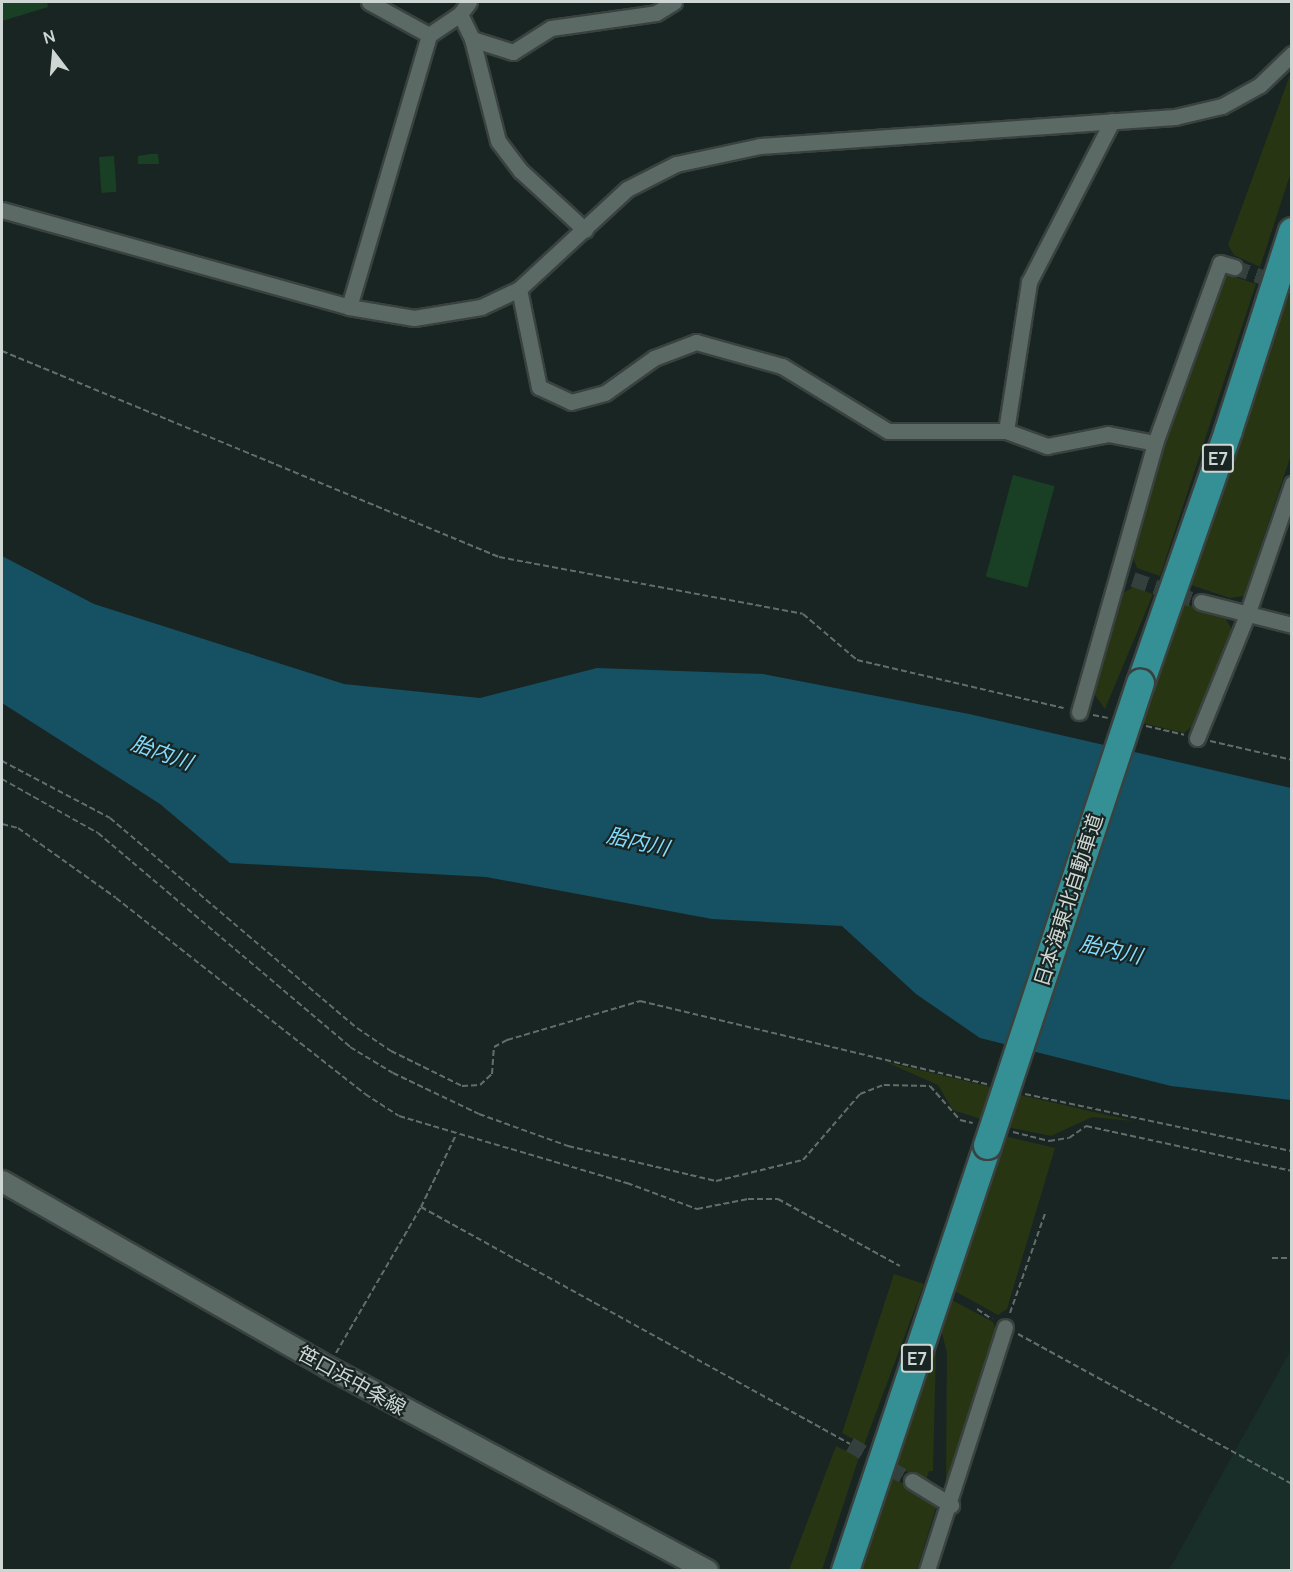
<!DOCTYPE html>
<html>
<head>
<meta charset="utf-8">
<style>
  body { margin:0 }
  #map { position:relative; width:1293px; height:1572px; overflow:hidden; background:#192522; font-family:Manrope,"Noto Sans JP",sans-serif }
  div>[style] { position:absolute }
  .built>* { inset:0; background:#1a2e29 }
  .green>* { inset:0; background:#283512 }
  .water>* { inset:0; background:#155063 }
  .building>* { inset:0; background:#194024; transform-origin:0 0 }
  .street-tunnel>* { height:15px; margin-top:-7.5px; transform-origin:0; background:repeating-linear-gradient(90deg,#34403d 0 15px,transparent 0 23px) }
  .path>* { height:2px; margin-top:-1px; transform-origin:0; background:repeating-linear-gradient(90deg,#636d6a 0 6px,transparent 0 9px) }
  .roads { filter:drop-shadow(2px 0 #39423f) drop-shadow(-2px 0 #39423f) drop-shadow(0 2px #39423f) drop-shadow(0 -2px #39423f) }
  .street>* { height:15px; margin:-7.5px; padding:0 7.5px; transform-origin:7.5px; border-radius:7.5px; background:#5c6a66 }
  .secondary>* { height:21px; margin:-10.5px; padding:0 10.5px; transform-origin:10.5px; border-radius:10.5px; background:#5c6a66 }
  .highway>* { height:27px; margin:-13.5px; padding:0 13.5px; transform-origin:13.5px; border-radius:13.5px; background:#359095 }
  .bridges { filter:drop-shadow(2px 0 #39423f) drop-shadow(-2px 0 #39423f) drop-shadow(0 2px #39423f) drop-shadow(0 -2px #39423f) }
  .highway-bridge>* { height:27px; margin:-13.5px; padding:0 13.5px; transform-origin:13.5px; border-radius:13.5px; background:#359095 }
  span { translate:-50% -50%; white-space:nowrap; text-align:center; line-height:1.15; -webkit-text-stroke:4.5px #192522; paint-order:stroke }
  .shield-label span { padding:2px 4px; background:#192522; border:2px solid; border-radius:4px; -webkit-text-stroke-width:0 }
  .shield-label { font-size:18px; color:#ced6d3; font-weight:700 }
  .street-label { font-size:20px; color:#ced6d3 }
  .water-label { font-size:21px; color:#84dcfe; font-style:italic }
  .frame { position:absolute; inset:0; border:3px solid #ced6d3; pointer-events:none }
  .north { position:absolute; left:24px; top:24px; width:60px; height:60px; -webkit-text-stroke:4px #192522; paint-order:stroke; rotate:344deg; font-size:16px; font-weight:700; line-height:24px; text-align:center; color:#ced6d3 }
  .north::after { content:''; display:block; margin:auto; width:21px; height:27px; background:#ced6d3; clip-path:polygon(50% 0,100% 100%,50% 72%,0 100%) }
</style>
</head>
<body>
<div id="map">
  <div class="built">
    <div style="clip-path:polygon(1291px 1350px,1291px 1570px,1169px 1570px)"></div>
  </div>
  <div class="green">
    <div style="clip-path:polygon(1291px 72px,1291px 172px,1260px 267px,1234px 255px,1228px 245px)"></div>
    <div style="clip-path:polygon(1229px 275px,1256px 284px,1160px 576px,1137px 568px,1131px 553px,1132px 543px,1219px 282px)"></div>
    <div style="clip-path:polygon(1286px 293px,1291px 295px,1291px 455px,1244px 596px,1230px 598px,1188px 584px)"></div>
    <div style="clip-path:polygon(1133px 587px,1153px 594px,1105px 709px,1089px 687px,1117px 597px)"></div>
    <div style="clip-path:polygon(1182px 602px,1226px 619px,1232px 630px,1196px 723px,1184px 733px,1138px 722px)"></div>
    <div style="clip-path:polygon(886px 1062px,991px 1087px,981px 1119px,953px 1110px,938px 1085px)"></div>
    <div style="clip-path:polygon(1016px 1094px,1133px 1121px,1092px 1117px,1051px 1136px,1007px 1127px)"></div>
    <div style="clip-path:polygon(1004px 1136px,1055px 1148px,1007px 1309px,998px 1315px,951px 1289px)"></div>
    <div style="clip-path:polygon(894px 1274px,924px 1284px,864px 1445px,842px 1433px)"></div>
    <div style="clip-path:polygon(950px 1299px,993px 1322px,998px 1334px,946px 1482px,947px 1353px,940px 1325px)"></div>
    <div style="clip-path:polygon(932px 1346px,936px 1348px,933px 1471px,929px 1471px,925px 1483px,896px 1465px)"></div>
    <div style="clip-path:polygon(836px 1446px,859px 1457px,822px 1570px,789px 1570px)"></div>
    <div style="clip-path:polygon(891px 1477px,938px 1501px,917px 1570px,857px 1570px)"></div>
  </div>
  <div class="water">
    <div style="clip-path:polygon(2px 556px,94px 604px,344px 684px,480px 698px,597px 668px,763px 674px,969px 714px,1291px 788px,1291px 1100px,1171px 1086px,980px 1038px,916px 994px,842px 926px,712px 919px,486px 877px,230px 863px,160px 804px,2px 703px)"></div>
  </div>
  <div class="building">
    <div style="clip-path:polygon(8px 2px,47px 2px,48px 7px,2px 21px,2px 3px)"></div>
    <div style="clip-path:polygon(150px 154px,158px 154px,159px 164px,138px 164px,138px 156px)"></div>
    <div style="left:99px;top:157px;width:15px;height:36px;rotate:-4deg"></div>
    <div style="left:1013px;top:475px;width:43px;height:105px;rotate:15deg"></div>
  </div>
  <div class="street-tunnel">
    <div style="left:1234px;top:267px;width:61px;rotate:19deg"></div>
    <div style="left:1133px;top:579px;width:72px;rotate:18.7deg"></div>
    <div style="left:850px;top:1444px;width:72px;rotate:30.8deg"></div>
  </div>
  <div class="path">
    <div style="left:2px;top:351px;width:538px;rotate:22.51deg"></div>
    <div style="left:499px;top:557px;width:309px;rotate:10.6deg"></div>
    <div style="left:803px;top:614px;width:71px;rotate:40.4deg"></div>
    <div style="left:857px;top:660px;width:212px;rotate:13.1deg"></div>
    <div style="left:1093px;top:715px;width:15px;rotate:11deg"></div>
    <div style="left:1146px;top:726px;width:39px;rotate:13deg"></div>
    <div style="left:1210px;top:741px;width:84px;rotate:13deg"></div>
    <div style="left:2px;top:761px;width:122px;rotate:27.8deg"></div>
    <div style="left:110px;top:818px;width:324px;rotate:40.4deg"></div>
    <div style="left:357px;top:1028px;width:41px;rotate:34.1deg"></div>
    <div style="left:391px;top:1051px;width:79px;rotate:26.2deg"></div>
    <div style="left:462px;top:1086px;width:18px;rotate:-3deg"></div>
    <div style="left:480px;top:1085px;width:16px;rotate:-43deg"></div>
    <div style="left:492px;top:1074px;width:27px;rotate:-86deg"></div>
    <div style="left:494px;top:1047px;width:15px;rotate:-28deg"></div>
    <div style="left:507px;top:1040px;width:139px;rotate:-16.3deg"></div>
    <div style="left:640px;top:1001px;width:357px;rotate:13.5deg"></div>
    <div style="left:2px;top:779px;width:110px;rotate:29.4deg"></div>
    <div style="left:98px;top:833px;width:331px;rotate:40.3deg"></div>
    <div style="left:350px;top:1047px;width:50px;rotate:31.2deg"></div>
    <div style="left:393px;top:1073px;width:95px;rotate:25.5deg"></div>
    <div style="left:479px;top:1114px;width:95px;rotate:19.8deg"></div>
    <div style="left:568px;top:1146px;width:152px;rotate:13.3deg"></div>
    <div style="left:716px;top:1181px;width:89px;rotate:-13.6deg"></div>
    <div style="left:803px;top:1160px;width:87px;rotate:-49.2deg"></div>
    <div style="left:860px;top:1094px;width:26px;rotate:-21deg"></div>
    <div style="left:884px;top:1085px;width:46px;rotate:1.2deg"></div>
    <div style="left:930px;top:1086px;width:45px;rotate:48.6deg"></div>
    <div style="left:960px;top:1120px;width:13px;rotate:13deg"></div>
    <div style="left:2px;top:824px;width:16px;rotate:14deg"></div>
    <div style="left:18px;top:828px;width:120px;rotate:35.5deg"></div>
    <div style="left:116px;top:898px;width:317px;rotate:38.2deg"></div>
    <div style="left:365px;top:1094px;width:40px;rotate:32.9deg"></div>
    <div style="left:399px;top:1116px;width:238px;rotate:16.4deg"></div>
    <div style="left:627px;top:1183px;width:75px;rotate:20.4deg"></div>
    <div style="left:697px;top:1209px;width:52px;rotate:-11.1deg"></div>
    <div style="left:748px;top:1199px;width:30px"></div>
    <div style="left:778px;top:1199px;width:139px;rotate:28.8deg"></div>
    <div style="left:1025px;top:1094px;width:273px;rotate:12.1deg"></div>
    <div style="left:1013px;top:1132px;width:37px;rotate:14deg"></div>
    <div style="left:1049px;top:1141px;width:20px;rotate:-9deg"></div>
    <div style="left:1069px;top:1138px;width:21px;rotate:-35deg"></div>
    <div style="left:1086px;top:1126px;width:211px;rotate:12.3deg"></div>
    <div style="left:421px;top:1207px;width:490px;rotate:28.9deg"></div>
    <div style="left:1272px;top:1258px;width:20px"></div>
    <div style="left:977px;top:1309px;width:18px;rotate:34deg"></div>
    <div style="left:1010px;top:1313px;width:108px;rotate:-70.6deg"></div>
    <div style="left:1018px;top:1334px;width:312px;rotate:28.7deg"></div>
    <div style="left:336px;top:1353px;width:169px;rotate:-59.8deg"></div>
    <div style="left:421px;top:1207px;width:80px;rotate:-64.1deg"></div>
  </div>
  <div class="roads">
    <div class="street">
      <div style="left:369px;top:2px;width:68px;rotate:28.8deg"></div>
      <div style="left:429px;top:35px;width:37px;rotate:-34deg"></div>
      <div style="left:460px;top:14px;width:15px;rotate:-53deg"></div>
      <div style="left:460px;top:14px;width:28px;rotate:64deg"></div>
      <div style="left:472px;top:39px;width:43px;rotate:17.6deg"></div>
      <div style="left:513px;top:52px;width:45px;rotate:-32.3deg"></div>
      <div style="left:551px;top:28px;width:106px;rotate:-8.1deg"></div>
      <div style="left:656px;top:13px;width:21px;rotate:-31deg"></div>
      <div style="left:472px;top:39px;width:105px;rotate:75.7deg"></div>
      <div style="left:498px;top:141px;width:38px;rotate:53deg"></div>
      <div style="left:521px;top:171px;width:87px;rotate:42.7deg"></div>
      <div style="left:2px;top:210px;width:360px;rotate:15.6deg"></div>
      <div style="left:349px;top:307px;width:66px;rotate:9.6deg"></div>
      <div style="left:414px;top:318px;width:68px;rotate:-9.3deg"></div>
      <div style="left:481px;top:307px;width:42px;rotate:-25.3deg"></div>
      <div style="left:519px;top:289px;width:147px;rotate:-42.8deg"></div>
      <div style="left:627px;top:189px;width:55px;rotate:-27deg"></div>
      <div style="left:676px;top:164px;width:86px;rotate:-12.1deg"></div>
      <div style="left:760px;top:146px;width:416px;rotate:-4deg"></div>
      <div style="left:1175px;top:117px;width:48px;rotate:-13.2deg"></div>
      <div style="left:1222px;top:106px;width:43px;rotate:-28.9deg"></div>
      <div style="left:1260px;top:85px;width:45px;rotate:-44.1deg"></div>
      <div style="left:519px;top:289px;width:100px;rotate:78.5deg"></div>
      <div style="left:539px;top:387px;width:35px;rotate:25deg"></div>
      <div style="left:571px;top:402px;width:35px;rotate:-15deg"></div>
      <div style="left:605px;top:393px;width:60px;rotate:-35.5deg"></div>
      <div style="left:654px;top:358px;width:45px;rotate:-20.9deg"></div>
      <div style="left:696px;top:342px;width:89px;rotate:15.6deg"></div>
      <div style="left:782px;top:366px;width:124px;rotate:31.5deg"></div>
      <div style="left:888px;top:431px;width:118px"></div>
      <div style="left:1006px;top:431px;width:44px;rotate:20.1deg"></div>
      <div style="left:1047px;top:446px;width:62px;rotate:-11.1deg"></div>
      <div style="left:1108px;top:434px;width:48px;rotate:10.8deg"></div>
      <div style="left:349px;top:307px;width:284px;rotate:-73.6deg"></div>
      <div style="left:1006px;top:431px;width:151px;rotate:-81.2deg"></div>
      <div style="left:1029px;top:282px;width:181px;rotate:-62.7deg"></div>
      <div style="left:1201px;top:602px;width:94px;rotate:14.2deg"></div>
      <div style="left:1079px;top:712px;width:280px;rotate:-74.2deg"></div>
      <div style="left:1155px;top:443px;width:191px;rotate:-70.1deg"></div>
      <div style="left:1220px;top:263px;width:15px;rotate:16deg"></div>
      <div style="left:1197px;top:738px;width:133px;rotate:-67.9deg"></div>
      <div style="left:1247px;top:615px;width:139px;rotate:-71deg"></div>
      <div style="left:912px;top:1481px;width:46px;rotate:31.6deg"></div>
      <div style="left:927px;top:1570px;width:255px;rotate:-72.2deg"></div>
    </div>
    <div class="secondary">
      <div style="left:2px;top:1181px;width:375px;rotate:29.7deg"></div>
      <div style="left:328px;top:1367px;width:430px;rotate:28.2deg"></div>
    </div>
    <div class="highway">
      <div style="left:1140px;top:683px;width:268px;rotate:-70.8deg"></div>
      <div style="left:1228px;top:430px;width:209px;rotate:-72.2deg"></div>
      <div style="left:845px;top:1570px;width:448px;rotate:-71.5deg"></div>
    </div>
  </div>
  <div class="bridges">
    <div class="highway-bridge">
      <div style="left:987px;top:1145px;width:487px;rotate:-71.7deg"></div>
    </div>
  </div>
  <div class="shield-label">
    <span style="left:1218px;top:458px">E7</span>
    <span style="left:917px;top:1358px">E7</span>
  </div>
  <div class="street-label">
    <span style="left:1068px;top:900px;rotate:-72deg">日本海東北自動車道</span>
    <span style="left:352px;top:1380px;rotate:29deg">笹口浜中条線</span>
  </div>
  <div class="water-label">
    <span style="left:162px;top:752px;rotate:20deg">胎内川</span>
    <span style="left:638px;top:841px;rotate:13deg">胎内川</span>
    <span style="left:1111px;top:949px;rotate:13deg">胎内川</span>
  </div>
  <div class="frame"></div>
  <div class="north">N</div>
</div>
</body>
</html>
